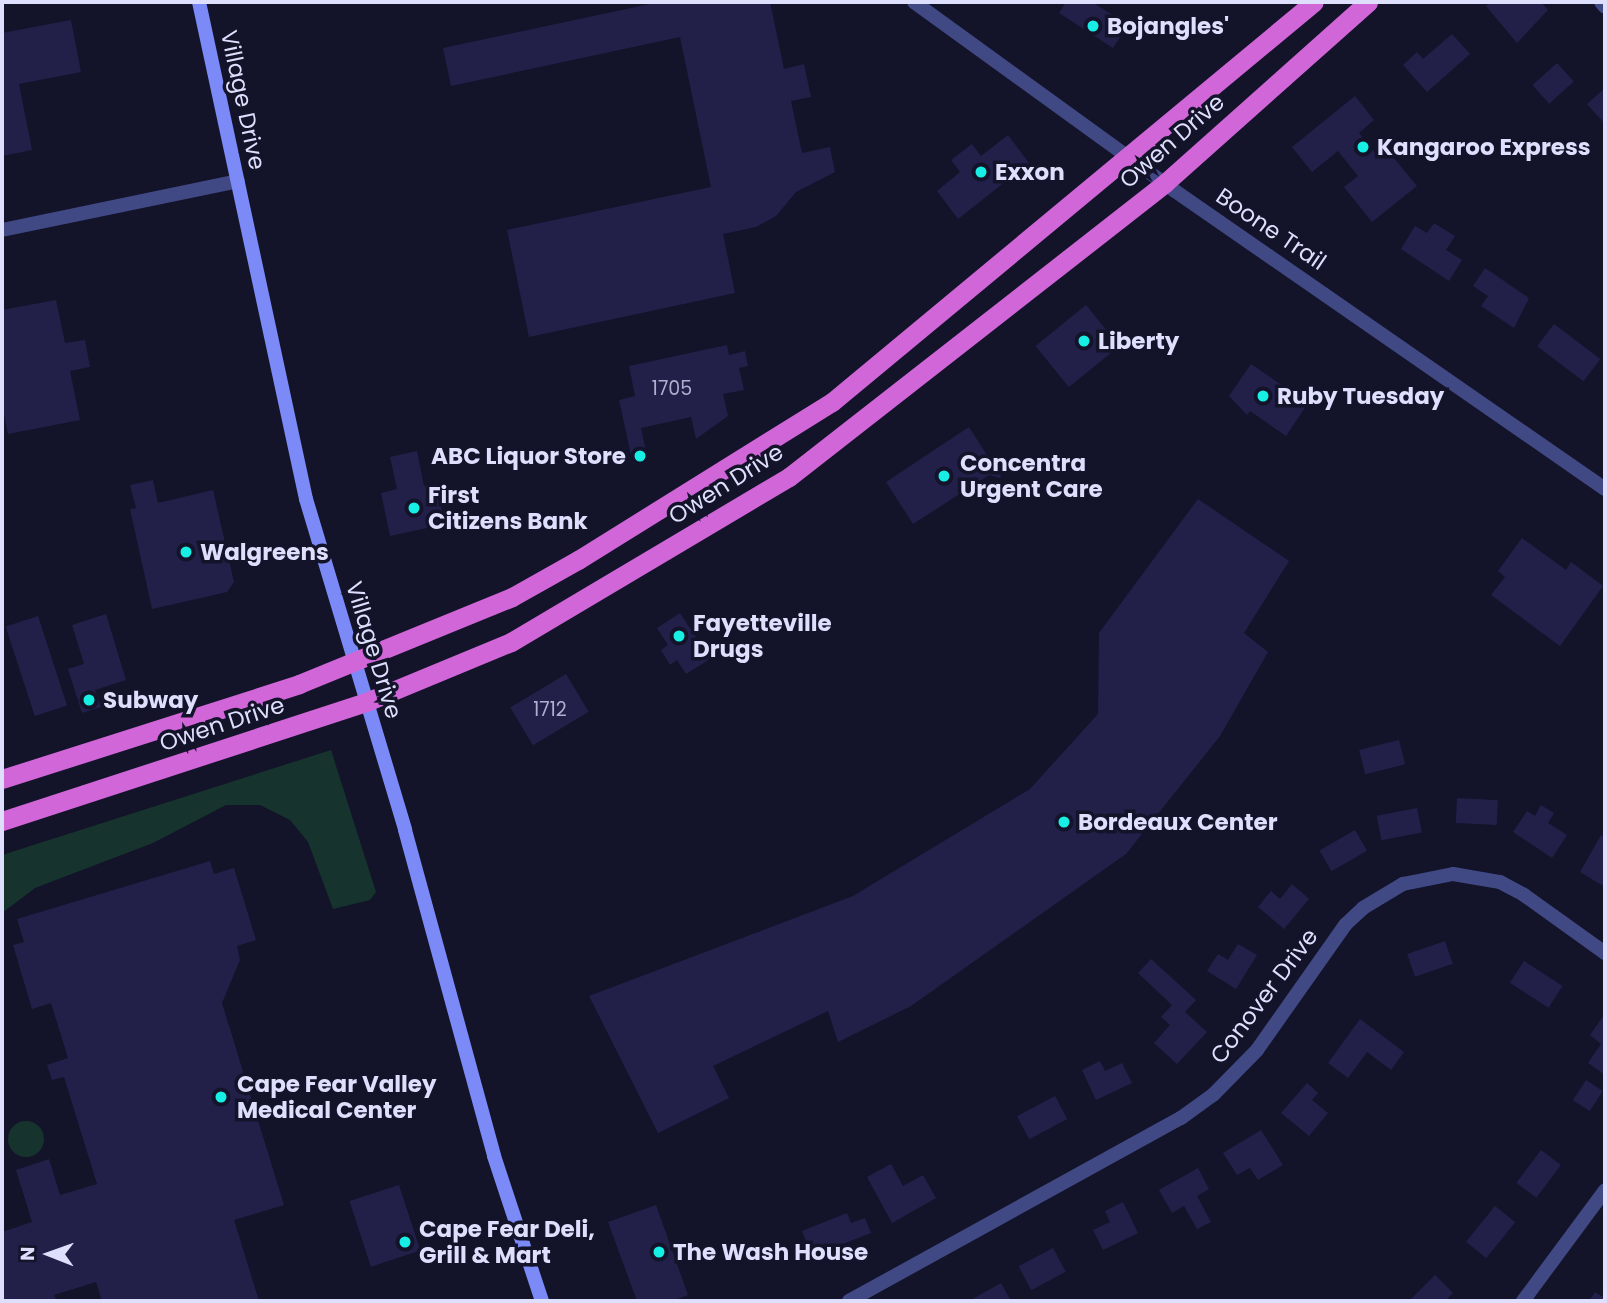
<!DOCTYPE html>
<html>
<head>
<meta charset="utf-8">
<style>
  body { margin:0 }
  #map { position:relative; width:1607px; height:1303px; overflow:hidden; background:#13132a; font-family:Poppins,sans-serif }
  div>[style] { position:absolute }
  .green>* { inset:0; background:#16332e }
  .round { border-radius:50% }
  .building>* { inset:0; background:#222049; transform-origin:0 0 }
  .minor>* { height:14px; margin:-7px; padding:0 7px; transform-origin:7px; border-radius:7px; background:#414985 }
  .tertiary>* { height:14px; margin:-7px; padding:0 7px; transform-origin:7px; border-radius:7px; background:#414985 }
  .secondary>* { height:14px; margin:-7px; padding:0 7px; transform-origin:7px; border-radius:7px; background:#7b8af6 }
  .trunk>* { height:19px; margin:-9.5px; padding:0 9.5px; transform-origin:9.5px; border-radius:9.5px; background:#d166d9 }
  .dots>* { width:19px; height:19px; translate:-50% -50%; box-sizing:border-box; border:4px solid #13132a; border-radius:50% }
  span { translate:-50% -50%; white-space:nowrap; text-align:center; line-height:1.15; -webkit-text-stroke:7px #13132a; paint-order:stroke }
  .number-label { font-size:19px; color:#afafd0 }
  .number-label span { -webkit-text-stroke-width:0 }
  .poi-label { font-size:23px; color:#dedffd; font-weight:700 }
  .left { translate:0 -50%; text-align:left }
  .right { translate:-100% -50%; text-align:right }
  .street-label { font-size:23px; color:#dedffd }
  .frame { position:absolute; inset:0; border:4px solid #dedffd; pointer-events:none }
  .north { position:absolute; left:14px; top:1219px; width:70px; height:70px; -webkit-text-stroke:5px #13132a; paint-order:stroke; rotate:271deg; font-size:19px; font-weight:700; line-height:28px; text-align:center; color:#dedffd }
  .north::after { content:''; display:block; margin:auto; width:24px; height:32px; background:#dedffd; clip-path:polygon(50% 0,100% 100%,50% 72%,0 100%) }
</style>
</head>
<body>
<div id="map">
  <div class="green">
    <div style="clip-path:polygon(331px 750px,376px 892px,370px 900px,333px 909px,308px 842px,290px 820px,260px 805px,226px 805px,153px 843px,35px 888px,2px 913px,2px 855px)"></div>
    <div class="round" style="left:8px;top:1121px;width:36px;height:36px"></div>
  </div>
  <div class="building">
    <div style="clip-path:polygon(659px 2px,770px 2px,784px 69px,804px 64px,811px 97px,791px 101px,802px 153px,830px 147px,835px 172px,796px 192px,776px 216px,756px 227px,723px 234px,735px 293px,529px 337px,507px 230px,711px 187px,680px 37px,451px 86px,443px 48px)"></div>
    <div style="clip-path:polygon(1066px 2px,1092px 2px,1128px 25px,1113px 48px,1059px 13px)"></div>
    <div style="clip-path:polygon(1491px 2px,1541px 2px,1548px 10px,1517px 43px,1486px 6px)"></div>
    <div style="clip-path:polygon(71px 20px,81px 72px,19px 84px,32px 150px,2px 156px,2px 33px)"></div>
    <div style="clip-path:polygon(1452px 34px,1470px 54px,1427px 92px,1403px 65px,1417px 52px,1423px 59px)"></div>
    <div style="left:1557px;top:63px;width:25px;height:33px;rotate:48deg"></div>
    <div style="clip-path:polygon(1605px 88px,1605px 124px,1587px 104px)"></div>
    <div style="clip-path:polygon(1355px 96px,1374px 120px,1359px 133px,1379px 158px,1388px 151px,1417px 186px,1372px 222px,1344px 187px,1358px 176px,1338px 151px,1312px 172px,1292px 147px)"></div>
    <div style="clip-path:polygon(1008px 135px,1029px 163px,958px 219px,937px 191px,960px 172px,951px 160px,972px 144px,981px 156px)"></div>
    <div style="clip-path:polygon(1434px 223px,1455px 236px,1446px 250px,1462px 260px,1449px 281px,1401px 249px,1415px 226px,1427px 233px)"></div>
    <div style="clip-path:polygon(1485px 268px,1529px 298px,1514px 328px,1481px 306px,1488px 296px,1473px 286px)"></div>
    <div style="clip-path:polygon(56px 300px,65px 343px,85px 340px,90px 367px,70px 371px,80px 420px,8px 434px,2px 404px,2px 310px)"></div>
    <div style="left:1086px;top:305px;width:53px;height:65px;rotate:51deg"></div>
    <div style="left:1554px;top:324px;width:58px;height:28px;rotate:37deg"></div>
    <div style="clip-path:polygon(727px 345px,729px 355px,745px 351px,748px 366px,739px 368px,744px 390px,723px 394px,728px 416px,696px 439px,691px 417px,641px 428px,648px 461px,633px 464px,619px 400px,635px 396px,629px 366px)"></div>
    <div style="clip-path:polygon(1251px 364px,1308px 403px,1286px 436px,1250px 411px,1247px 415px,1229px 396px)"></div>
    <div style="clip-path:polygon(969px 427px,992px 463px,1004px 466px,1000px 478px,989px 475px,913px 524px,886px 482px)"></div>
    <div style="clip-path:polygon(417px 451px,424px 486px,436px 484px,445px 524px,390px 536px,381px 493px,397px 489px,390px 457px)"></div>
    <div style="clip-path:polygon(153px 480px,158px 503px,213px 490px,234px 582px,227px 592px,152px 609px,130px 509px,136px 508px,130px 485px)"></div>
    <div style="clip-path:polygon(1198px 499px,1289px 561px,1244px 633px,1268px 652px,1220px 736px,1126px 854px,911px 1006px,838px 1042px,828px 1011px,713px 1066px,729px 1098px,658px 1133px,589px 996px,853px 896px,1030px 789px,1098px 714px,1099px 633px)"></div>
    <div style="clip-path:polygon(1522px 538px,1566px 570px,1571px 562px,1603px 586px,1560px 646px,1491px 595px,1505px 577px,1498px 571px)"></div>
    <div style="clip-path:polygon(680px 613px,710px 659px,686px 674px,677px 660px,670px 665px,661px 650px,668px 645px,657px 628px)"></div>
    <div style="clip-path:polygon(106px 614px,126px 680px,95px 690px,101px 707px,82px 713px,68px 669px,84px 664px,72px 625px)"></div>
    <div style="left:38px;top:616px;width:94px;height:34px;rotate:72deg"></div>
    <div style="left:566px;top:674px;width:44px;height:65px;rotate:59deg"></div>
    <div style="left:1399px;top:740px;width:25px;height:41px;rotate:76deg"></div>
    <div style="left:1457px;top:798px;width:41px;height:25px;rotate:3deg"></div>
    <div style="clip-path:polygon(1541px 805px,1554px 813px,1548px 823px,1567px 835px,1552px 858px,1513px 832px,1527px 811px,1535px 816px)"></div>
    <div style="left:1417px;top:808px;width:25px;height:41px;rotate:79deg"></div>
    <div style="left:1355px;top:830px;width:24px;height:41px;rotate:60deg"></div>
    <div style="clip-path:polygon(1601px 835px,1605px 838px,1605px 887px,1580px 872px)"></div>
    <div style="clip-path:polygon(210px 861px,214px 874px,234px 868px,256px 940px,237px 946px,240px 960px,222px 1003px,284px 1205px,234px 1220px,259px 1301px,102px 1301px,96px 1282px,54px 1295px,57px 1301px,2px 1301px,2px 1232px,32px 1222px,16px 1170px,49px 1159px,60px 1195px,97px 1184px,64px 1077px,52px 1080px,47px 1065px,68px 1058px,51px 1003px,32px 1009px,13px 945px,24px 942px,17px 919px)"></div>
    <div style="clip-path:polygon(1292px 884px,1309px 899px,1284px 929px,1258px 907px,1271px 891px,1280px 899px)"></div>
    <div style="left:1445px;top:941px;width:24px;height:40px;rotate:71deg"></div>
    <div style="clip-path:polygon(1238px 944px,1257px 955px,1236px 989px,1207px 971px,1218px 954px,1228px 960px)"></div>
    <div style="clip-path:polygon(1151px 959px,1196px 1000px,1185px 1012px,1207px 1032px,1177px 1064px,1154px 1043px,1170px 1025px,1161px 1017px,1172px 1005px,1138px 973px)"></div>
    <div style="left:1524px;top:961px;width:46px;height:26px;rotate:33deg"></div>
    <div style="clip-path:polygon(1604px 1015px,1605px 1016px,1605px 1075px,1588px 1063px,1601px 1044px,1590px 1035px)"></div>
    <div style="clip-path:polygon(1360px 1019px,1404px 1052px,1391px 1070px,1367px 1052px,1348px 1078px,1328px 1063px)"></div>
    <div style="clip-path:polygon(1100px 1061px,1105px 1071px,1122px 1063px,1132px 1083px,1096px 1100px,1082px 1070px)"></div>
    <div style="left:1586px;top:1080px;width:20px;height:24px;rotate:33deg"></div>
    <div style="clip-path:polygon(1307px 1083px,1318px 1093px,1312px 1100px,1328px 1113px,1309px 1136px,1281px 1113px)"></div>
    <div style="left:1055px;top:1096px;width:26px;height:43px;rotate:62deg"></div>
    <div style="clip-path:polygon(1261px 1130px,1283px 1165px,1258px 1180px,1250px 1168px,1237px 1175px,1223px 1153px)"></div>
    <div style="left:1541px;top:1150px;width:25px;height:41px;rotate:37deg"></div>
    <div style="clip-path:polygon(891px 1164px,903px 1186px,923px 1175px,936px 1198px,892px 1223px,867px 1177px)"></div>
    <div style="clip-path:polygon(1198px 1168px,1209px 1189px,1197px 1196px,1211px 1222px,1197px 1229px,1184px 1206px,1172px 1213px,1159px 1190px)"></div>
    <div style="left:399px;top:1185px;width:69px;height:52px;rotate:72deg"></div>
    <div style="clip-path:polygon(1123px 1202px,1138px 1233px,1103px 1250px,1093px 1230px,1110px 1222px,1105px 1211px)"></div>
    <div style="clip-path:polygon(656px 1205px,688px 1295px,672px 1301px,637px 1301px,608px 1222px)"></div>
    <div style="left:1495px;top:1206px;width:26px;height:46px;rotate:39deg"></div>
    <div style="clip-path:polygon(847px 1213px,851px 1223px,865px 1218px,871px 1233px,812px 1256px,802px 1231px)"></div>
    <div style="left:1053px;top:1248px;width:27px;height:39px;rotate:62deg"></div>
    <div style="clip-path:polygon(1435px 1275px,1453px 1293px,1445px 1301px,1409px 1301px)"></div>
    <div style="clip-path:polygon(1001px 1283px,1011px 1301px,969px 1301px)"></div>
    <div style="clip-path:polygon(1595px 1292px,1605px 1298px,1605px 1301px,1589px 1301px)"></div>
  </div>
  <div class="minor">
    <div style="left:1601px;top:2px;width:6px;rotate:51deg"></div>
    <div style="left:2px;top:230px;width:241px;rotate:-11.7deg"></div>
    <div style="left:849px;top:1301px;width:379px;rotate:-28.9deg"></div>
    <div style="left:1181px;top:1118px;width:39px;rotate:-36deg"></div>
    <div style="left:1213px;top:1095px;width:63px;rotate:-45.6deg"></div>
    <div style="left:1257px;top:1050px;width:154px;rotate:-54.8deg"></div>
    <div style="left:1346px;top:924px;width:23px;rotate:-43deg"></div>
    <div style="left:1363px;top:908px;width:47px;rotate:-31deg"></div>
    <div style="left:1403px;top:884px;width:51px;rotate:-11.3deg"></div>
    <div style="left:1453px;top:874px;width:48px;rotate:9.7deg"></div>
    <div style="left:1500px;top:882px;width:27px;rotate:28deg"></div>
    <div style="left:1524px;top:895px;width:100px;rotate:35.6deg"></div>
    <div style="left:1523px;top:1301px;width:138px;rotate:-53.5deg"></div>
  </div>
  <div class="tertiary">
    <div style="left:914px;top:2px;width:322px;rotate:35.9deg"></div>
    <div style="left:1175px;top:191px;width:523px;rotate:34.72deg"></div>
  </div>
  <div class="secondary">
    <div style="left:199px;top:2px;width:508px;rotate:77.85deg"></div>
    <div style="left:306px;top:499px;width:345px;rotate:73.3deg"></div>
    <div style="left:405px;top:830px;width:338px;rotate:74.7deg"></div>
    <div style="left:494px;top:1156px;width:153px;rotate:71.7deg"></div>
  </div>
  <div class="trunk">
    <div style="left:2px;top:779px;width:312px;rotate:-17.7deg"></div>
    <div style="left:299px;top:684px;width:230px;rotate:-22.2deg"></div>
    <div style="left:512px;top:597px;width:76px;rotate:-29.3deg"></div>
    <div style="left:578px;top:560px;width:299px;rotate:-31.9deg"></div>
    <div style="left:832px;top:402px;width:626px;rotate:-39.69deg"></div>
    <div style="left:2px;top:821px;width:383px;rotate:-18.1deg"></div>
    <div style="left:366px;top:702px;width:157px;rotate:-22.5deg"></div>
    <div style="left:511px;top:642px;width:323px;rotate:-30.7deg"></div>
    <div style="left:789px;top:477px;width:477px;rotate:-38deg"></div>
    <div style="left:1165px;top:183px;width:272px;rotate:-41.7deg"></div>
  </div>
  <div class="dots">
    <div style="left:1093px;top:26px;background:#17efe5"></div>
    <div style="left:1363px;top:147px;background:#17efe5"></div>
    <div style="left:981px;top:172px;background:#17efe5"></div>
    <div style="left:1084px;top:341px;background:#17efe5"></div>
    <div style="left:1263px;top:396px;background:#17efe5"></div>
    <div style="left:640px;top:456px;background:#17efe5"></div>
    <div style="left:944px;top:476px;background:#17efe5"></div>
    <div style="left:414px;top:508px;background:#17efe5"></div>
    <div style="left:186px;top:552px;background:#17efe5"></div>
    <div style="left:679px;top:636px;background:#17efe5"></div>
    <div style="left:89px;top:700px;background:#17efe5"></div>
    <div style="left:1064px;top:822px;background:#17efe5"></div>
    <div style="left:221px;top:1097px;background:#17efe5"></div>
    <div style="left:405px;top:1242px;background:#17efe5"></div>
    <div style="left:659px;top:1252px;background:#17efe5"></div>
  </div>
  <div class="number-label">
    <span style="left:672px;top:389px">1705</span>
    <span style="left:550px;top:710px">1712</span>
  </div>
  <div class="poi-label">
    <span class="left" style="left:1107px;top:26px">Bojangles'</span>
    <span class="left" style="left:1377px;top:147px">Kangaroo Express</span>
    <span class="left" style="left:995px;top:172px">Exxon</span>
    <span class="left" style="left:1098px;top:341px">Liberty</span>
    <span class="left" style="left:1277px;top:396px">Ruby Tuesday</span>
    <span class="right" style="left:626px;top:456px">ABC Liquor Store</span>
    <span class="left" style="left:960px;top:476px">Concentra<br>Urgent Care</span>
    <span class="left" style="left:428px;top:508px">First<br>Citizens Bank</span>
    <span class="left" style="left:200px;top:552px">Walgreens</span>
    <span class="left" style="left:693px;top:636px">Fayetteville<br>Drugs</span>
    <span class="left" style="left:103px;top:700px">Subway</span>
    <span class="left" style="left:1078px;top:822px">Bordeaux Center</span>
    <span class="left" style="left:237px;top:1097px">Cape Fear Valley<br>Medical Center</span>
    <span class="left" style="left:419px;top:1242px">Cape Fear Deli,<br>Grill &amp; Mart</span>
    <span class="left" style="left:673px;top:1252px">The Wash House</span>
  </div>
  <div class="street-label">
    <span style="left:243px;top:100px;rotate:78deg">Village Drive</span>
    <span style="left:1172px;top:141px;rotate:-41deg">Owen Drive</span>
    <span style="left:1271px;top:229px;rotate:34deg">Boone Trail</span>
    <span style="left:726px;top:484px;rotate:-32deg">Owen Drive</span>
    <span style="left:374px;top:650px;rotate:73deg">Village Drive</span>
    <span style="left:222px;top:724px;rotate:-18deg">Owen Drive</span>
    <span style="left:1264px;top:996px;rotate:-53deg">Conover Drive</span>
  </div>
  <div class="frame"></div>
  <div class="north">N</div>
</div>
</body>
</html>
